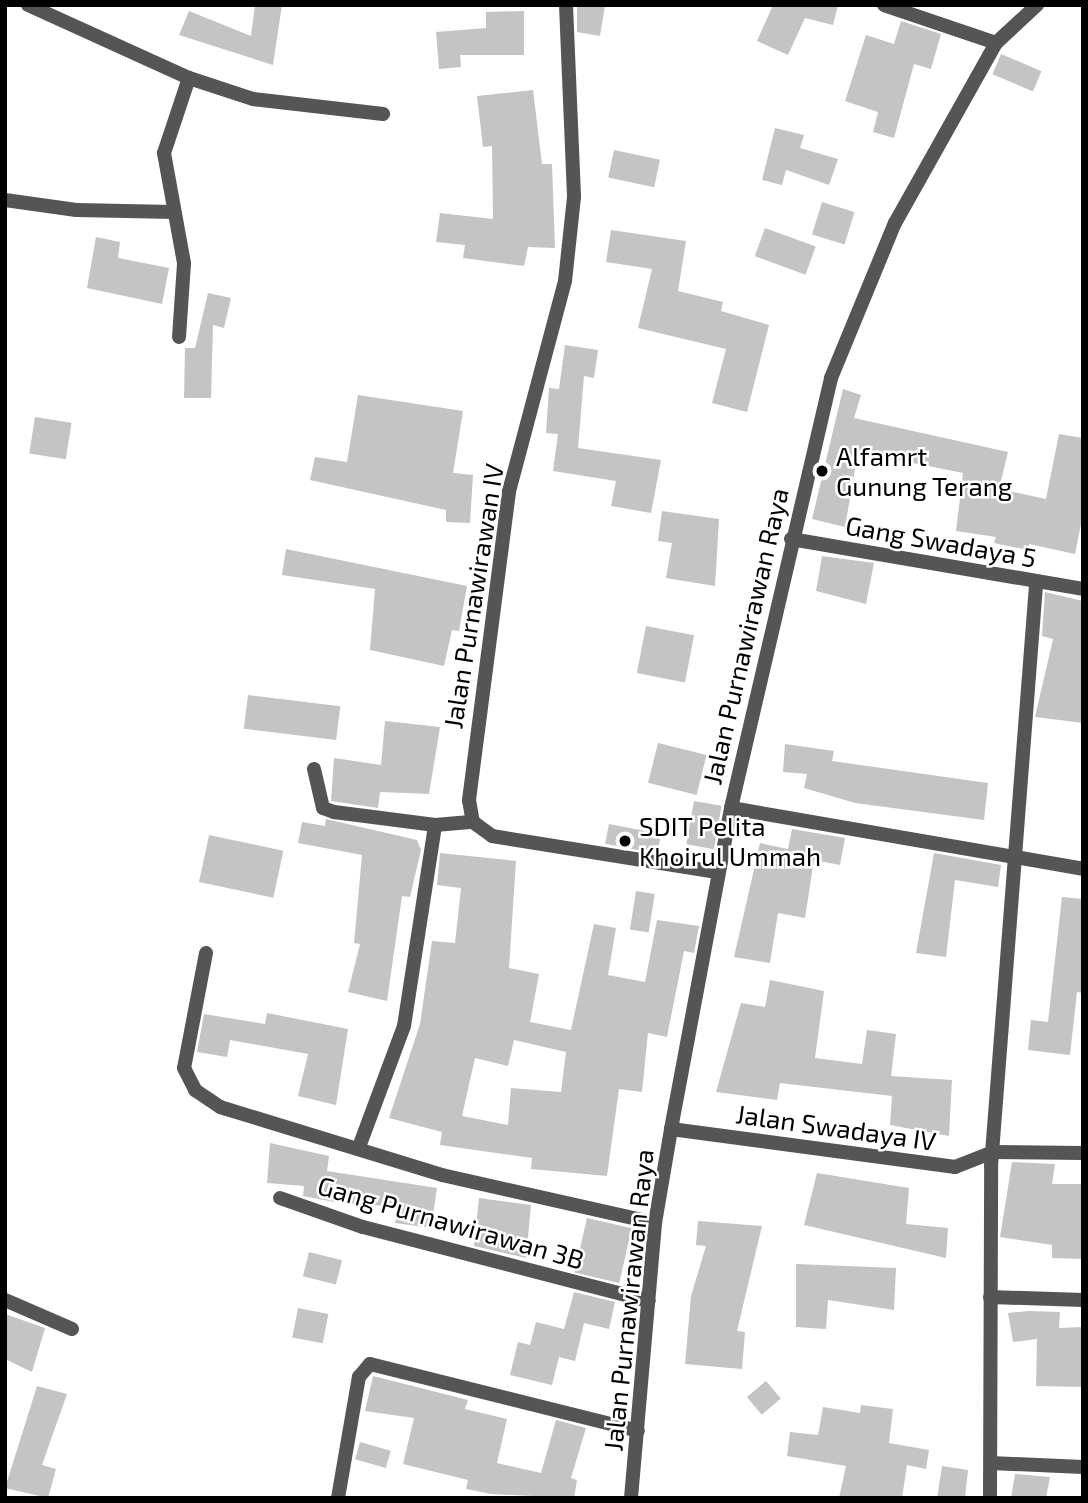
<!DOCTYPE html>
<html>
<head>
<meta charset="utf-8">
<style>
  body { margin:0 }
  #map { position:relative; width:1088px; height:1503px; overflow:hidden; background:#fff; font-family:"Exo 2",sans-serif }
  div>[style] { position:absolute }
  .building>* { inset:0; background:#c4c4c4; transform-origin:0 0 }
  .minor>* { height:14px; margin:-7px; padding:0 7px; transform-origin:7px; border-radius:7px; background:#555 }
  .tertiary>* { height:14px; margin:-7px; padding:0 7px; transform-origin:7px; border-radius:7px; background:#555 }
  .dots>* { width:19px; height:19px; translate:-50% -50%; box-sizing:border-box; border:4px solid #fff; border-radius:50% }
  span { translate:-50% -50%; white-space:nowrap; text-align:center; line-height:1.15; -webkit-text-stroke:5px #fff; paint-order:stroke }
  .poi-label { font-size:26px; color:#000 }
  .left { translate:0 -50%; text-align:left }
  .street-label { font-size:26px; color:#000 }
  .frame { position:absolute; inset:0; border:7px solid #000; pointer-events:none }
</style>
</head>
<body>
<div id="map">
  <div class="building">
    <div style="clip-path:polygon(255px 5px,282px 5px,273px 65px,179px 35px,189px 11px,251px 36px)"></div>
    <div style="clip-path:polygon(577px 5px,605px 5px,600px 36px,577px 32px)"></div>
    <div style="clip-path:polygon(773px 5px,838px 5px,833px 25px,805px 18px,788px 55px,757px 41px)"></div>
    <div style="clip-path:polygon(524px 11px,524px 55px,460px 55px,461px 67px,439px 69px,436px 32px,486px 28px,486px 12px)"></div>
    <div style="clip-path:polygon(901px 21px,941px 34px,931px 69px,914px 64px,894px 138px,873px 132px,878px 112px,845px 101px,866px 35px,894px 44px)"></div>
    <div style="left:1001px;top:54px;width:44px;height:22px;rotate:23deg"></div>
    <div style="clip-path:polygon(533px 90px,542px 164px,552px 164px,555px 248px,528px 247px,524px 266px,463px 258px,465px 245px,436px 242px,440px 213px,493px 219px,492px 146px,483px 147px,477px 96px)"></div>
    <div style="clip-path:polygon(775px 128px,804px 135px,800px 148px,838px 159px,829px 185px,786px 170px,782px 185px,762px 180px)"></div>
    <div style="left:614px;top:150px;width:47px;height:28px;rotate:12deg"></div>
    <div style="left:822px;top:202px;width:34px;height:34px;rotate:17deg"></div>
    <div style="left:765px;top:228px;width:54px;height:30px;rotate:20deg"></div>
    <div style="clip-path:polygon(611px 230px,686px 241px,678px 291px,723px 302px,721px 311px,769px 325px,747px 412px,712px 403px,726px 349px,638px 328px,652px 269px,606px 262px)"></div>
    <div style="clip-path:polygon(96px 237px,120px 242px,118px 258px,169px 268px,162px 304px,87px 288px)"></div>
    <div style="clip-path:polygon(208px 293px,231px 298px,224px 328px,213px 325px,211px 398px,184px 398px,185px 348px,195px 348px)"></div>
    <div style="clip-path:polygon(565px 345px,598px 350px,594px 378px,584px 376px,578px 448px,661px 460px,651px 513px,611px 506px,616px 481px,553px 471px,558px 434px,546px 433px,549px 388px,559px 389px)"></div>
    <div style="clip-path:polygon(843px 389px,861px 395px,854px 418px,1008px 452px,999px 489px,1046px 499px,1059px 434px,1083px 438px,1083px 514px,1075px 554px,1029px 544px,1028px 550px,994px 543px,996px 537px,956px 531px,963px 473px,858px 452px,845px 527px,812px 519px)"></div>
    <div style="clip-path:polygon(358px 395px,463px 411px,453px 473px,473px 475px,470px 523px,446px 522px,446px 510px,310px 480px,315px 457px,347px 462px)"></div>
    <div style="left:35px;top:417px;width:37px;height:37px;rotate:9deg"></div>
    <div style="clip-path:polygon(662px 511px,719px 519px,715px 586px,666px 578px,672px 543px,658px 541px)"></div>
    <div style="clip-path:polygon(286px 549px,467px 586px,459px 631px,452px 630px,444px 666px,370px 650px,375px 589px,282px 575px)"></div>
    <div style="clip-path:polygon(822px 556px,874px 563px,866px 604px,816px 591px)"></div>
    <div style="clip-path:polygon(1045px 592px,1083px 601px,1083px 723px,1035px 717px,1053px 639px,1042px 636px)"></div>
    <div style="left:646px;top:626px;width:49px;height:48px;rotate:11deg"></div>
    <div style="left:248px;top:695px;width:93px;height:34px;rotate:7deg"></div>
    <div style="clip-path:polygon(385px 721px,440px 727px,429px 794px,380px 792px,378px 808px,331px 801px,334px 758px,381px 765px)"></div>
    <div style="left:658px;top:743px;width:50px;height:41px;rotate:14deg"></div>
    <div style="clip-path:polygon(785px 744px,834px 751px,832px 761px,988px 783px,984px 820px,855px 803px,804px 788px,807px 774px,783px 772px)"></div>
    <div style="left:694px;top:801px;width:28px;height:44px;rotate:10deg"></div>
    <div style="clip-path:polygon(326px 819px,417px 840px,421px 850px,410px 897px,402px 896px,387px 1001px,348px 992px,360px 944px,354px 943px,362px 855px,298px 843px,302px 822px,325px 826px)"></div>
    <div style="left:609px;top:824px;width:53px;height:20px;rotate:11deg"></div>
    <div style="clip-path:polygon(792px 829px,845px 838px,840px 865px,814px 860px,805px 918px,778px 913px,770px 963px,734px 957px,760px 843px,788px 849px)"></div>
    <div style="left:209px;top:835px;width:76px;height:48px;rotate:12deg"></div>
    <div style="clip-path:polygon(evenodd,440px 853px,516px 861px,509px 968px,539px 974px,530px 1022px,571px 1030px,594px 924px,616px 928px,608px 975px,645px 982px,657px 920px,699px 926px,694px 953px,684px 951px,667px 1037px,648px 1033px,642px 1092px,619px 1089px,607px 1176px,531px 1169px,532px 1158px,440px 1145px,442px 1132px,389px 1118px,420px 1024px,432px 941px,455px 943px,461px 888px,437px 885px,440px 853px,514px 1040px,566px 1052px,561px 1092px,511px 1088px,508px 1125px,462px 1116px,475px 1058px,508px 1066px,514px 1040px)"></div>
    <div style="clip-path:polygon(934px 853px,1001px 865px,998px 887px,955px 880px,946px 957px,916px 953px)"></div>
    <div style="left:636px;top:891px;width:19px;height:39px;rotate:9deg"></div>
    <div style="clip-path:polygon(1062px 897px,1083px 899px,1083px 993px,1077px 992px,1070px 1055px,1028px 1050px,1031px 1020px,1048px 1022px)"></div>
    <div style="clip-path:polygon(770px 980px,824px 991px,815px 1058px,862px 1064px,867px 1030px,896px 1034px,891px 1076px,952px 1080px,949px 1136px,890px 1125px,892px 1096px,780px 1083px,777px 1100px,716px 1092px,741px 1003px,765px 1007px)"></div>
    <div style="clip-path:polygon(267px 1013px,348px 1029px,336px 1105px,298px 1096px,308px 1054px,230px 1040px,227px 1057px,197px 1052px,204px 1014px,265px 1024px)"></div>
    <div style="clip-path:polygon(270px 1143px,329px 1156px,327px 1171px,437px 1188px,431px 1228px,395px 1223px,398px 1207px,334px 1202px,303px 1196px,304px 1186px,267px 1183px)"></div>
    <div style="clip-path:polygon(1012px 1162px,1055px 1164px,1052px 1184px,1083px 1184px,1083px 1259px,1052px 1258px,1052px 1245px,1000px 1237px)"></div>
    <div style="clip-path:polygon(817px 1173px,909px 1188px,906px 1224px,948px 1228px,946px 1258px,804px 1225px)"></div>
    <div style="clip-path:polygon(479px 1198px,531px 1205px,526px 1258px,474px 1246px)"></div>
    <div style="left:587px;top:1218px;width:46px;height:56px;rotate:13deg"></div>
    <div style="clip-path:polygon(698px 1221px,762px 1226px,737px 1331px,745px 1332px,742px 1369px,685px 1364px,691px 1296px,706px 1246px,696px 1245px)"></div>
    <div style="left:309px;top:1252px;width:34px;height:25px;rotate:14deg"></div>
    <div style="clip-path:polygon(796px 1264px,896px 1268px,894px 1310px,828px 1300px,826px 1329px,796px 1327px)"></div>
    <div style="clip-path:polygon(574px 1292px,615px 1302px,609px 1329px,584px 1323px,575px 1361px,559px 1357px,552px 1385px,510px 1375px,518px 1342px,530px 1345px,536px 1322px,564px 1329px)"></div>
    <div style="left:298px;top:1308px;width:31px;height:30px;rotate:11deg"></div>
    <div style="clip-path:polygon(1028px 1311px,1060px 1312px,1059px 1328px,1083px 1327px,1083px 1387px,1036px 1386px,1037px 1339px,1013px 1342px,1008px 1313px)"></div>
    <div style="clip-path:polygon(5px 1314px,45px 1328px,32px 1372px,5px 1359px)"></div>
    <div style="clip-path:polygon(373px 1376px,468px 1400px,465px 1409px,507px 1419px,497px 1463px,541px 1473px,556px 1420px,586px 1428px,571px 1478px,577px 1480px,574px 1498px,491px 1494px,466px 1489px,468px 1480px,403px 1464px,414px 1418px,365px 1411px)"></div>
    <div style="left:766px;top:1381px;width:23px;height:25px;rotate:50deg"></div>
    <div style="clip-path:polygon(37px 1386px,67px 1394px,42px 1465px,56px 1469px,48px 1498px,5px 1488px)"></div>
    <div style="clip-path:polygon(861px 1405px,893px 1409px,889px 1443px,929px 1450px,926px 1469px,907px 1465px,902px 1498px,839px 1498px,846px 1466px,787px 1456px,790px 1432px,818px 1435px,823px 1407px,860px 1413px)"></div>
    <div style="left:360px;top:1442px;width:32px;height:18px;rotate:16deg"></div>
    <div style="clip-path:polygon(942px 1466px,968px 1470px,965px 1498px,937px 1498px)"></div>
    <div style="clip-path:polygon(1015px 1474px,1050px 1477px,1046px 1498px,1011px 1498px)"></div>
  </div>
  <div class="minor">
    <div style="left:28px;top:5px;width:177px;rotate:24.4deg"></div>
    <div style="left:189px;top:78px;width:67px;rotate:18.2deg"></div>
    <div style="left:253px;top:99px;width:131px;rotate:6.6deg"></div>
    <div style="left:566px;top:5px;width:192px;rotate:87.6deg"></div>
    <div style="left:574px;top:197px;width:84px;rotate:96.1deg"></div>
    <div style="left:565px;top:281px;width:218px;rotate:104.9deg"></div>
    <div style="left:509px;top:492px;width:311px;rotate:97.4deg"></div>
    <div style="left:469px;top:800px;width:22px;rotate:80deg"></div>
    <div style="left:473px;top:822px;width:24px;rotate:36deg"></div>
    <div style="left:492px;top:836px;width:228px;rotate:9.1deg"></div>
    <div style="left:884px;top:5px;width:118px;rotate:18.7deg"></div>
    <div style="left:5px;top:200px;width:72px;rotate:8deg"></div>
    <div style="left:76px;top:210px;width:98px;rotate:1.2deg"></div>
    <div style="left:179px;top:337px;width:74px;rotate:-86.1deg"></div>
    <div style="left:184px;top:263px;width:112px;rotate:-100.3deg"></div>
    <div style="left:164px;top:153px;width:79px;rotate:-71.6deg"></div>
    <div style="left:791px;top:539px;width:296px;rotate:9.7deg"></div>
    <div style="left:314px;top:769px;width:40px;rotate:77deg"></div>
    <div style="left:323px;top:808px;width:12px;rotate:20deg"></div>
    <div style="left:334px;top:812px;width:102px;rotate:7.3deg"></div>
    <div style="left:435px;top:825px;width:38px;rotate:-5deg"></div>
    <div style="left:731px;top:808px;width:357px;rotate:9.8deg"></div>
    <div style="left:206px;top:953px;width:117px;rotate:100.8deg"></div>
    <div style="left:184px;top:1068px;width:25px;rotate:63deg"></div>
    <div style="left:195px;top:1090px;width:30px;rotate:34deg"></div>
    <div style="left:220px;top:1107px;width:232px;rotate:17deg"></div>
    <div style="left:442px;top:1175px;width:218px;rotate:12.7deg"></div>
    <div style="left:671px;top:1129px;width:287px;rotate:7.6deg"></div>
    <div style="left:955px;top:1167px;width:41px;rotate:-21.5deg"></div>
    <div style="left:993px;top:1152px;width:90px;rotate:0.6deg"></div>
    <div style="left:359px;top:1147px;width:129px;rotate:-69.6deg"></div>
    <div style="left:404px;top:1026px;width:203px;rotate:-81.2deg"></div>
    <div style="left:280px;top:1198px;width:88px;rotate:19.3deg"></div>
    <div style="left:363px;top:1227px;width:295px;rotate:14.5deg"></div>
    <div style="left:990px;top:1297px;width:93px;rotate:1.8deg"></div>
    <div style="left:5px;top:1300px;width:73px;rotate:23.4deg"></div>
    <div style="left:991px;top:1463px;width:92px;rotate:2.5deg"></div>
    <div style="left:338px;top:1498px;width:123px;rotate:-80.2deg"></div>
    <div style="left:359px;top:1377px;width:17px;rotate:-50deg"></div>
    <div style="left:370px;top:1364px;width:276px;rotate:14deg"></div>
    <div style="left:990px;top:1498px;width:332px;rotate:-89.8deg"></div>
    <div style="left:991px;top:1166px;width:583px;rotate:-85.57deg"></div>
  </div>
  <div class="tertiary">
    <div style="left:631px;top:1498px;width:276px;rotate:-85deg"></div>
    <div style="left:655px;top:1223px;width:95px;rotate:-80.3deg"></div>
    <div style="left:671px;top:1129px;width:327px;rotate:-79.4deg"></div>
    <div style="left:731px;top:808px;width:441px;rotate:-76.9deg"></div>
    <div style="left:831px;top:378px;width:168px;rotate:-67.6deg"></div>
    <div style="left:895px;top:223px;width:206px;rotate:-60.7deg"></div>
    <div style="left:996px;top:43px;width:56px;rotate:-42.8deg"></div>
  </div>
  <div class="dots">
    <div style="left:822px;top:471px;background:#000"></div>
    <div style="left:625px;top:841px;background:#000"></div>
  </div>
  <div class="poi-label">
    <span class="left" style="left:836px;top:471px">Alfamrt<br>Gunung Terang</span>
    <span class="left" style="left:639px;top:841px">SDIT Pelita<br>Khoirul Ummah</span>
  </div>
  <div class="street-label">
    <span style="left:941px;top:541px;rotate:10deg">Gang Swadaya 5</span>
    <span style="left:473px;top:596px;rotate:-81deg">Jalan Purnawirawan IV</span>
    <span style="left:745px;top:636px;rotate:-77deg">Jalan Purnawirawan Raya</span>
    <span style="left:836px;top:1127px;rotate:8deg">Jalan Swadaya IV</span>
    <span style="left:451px;top:1222px;rotate:16deg">Gang Purnawirawan 3B</span>
    <span style="left:628px;top:1300px;rotate:-84deg">Jalan Purnawirawan Raya</span>
  </div>
  <div class="frame"></div>
</div>
</body>
</html>
